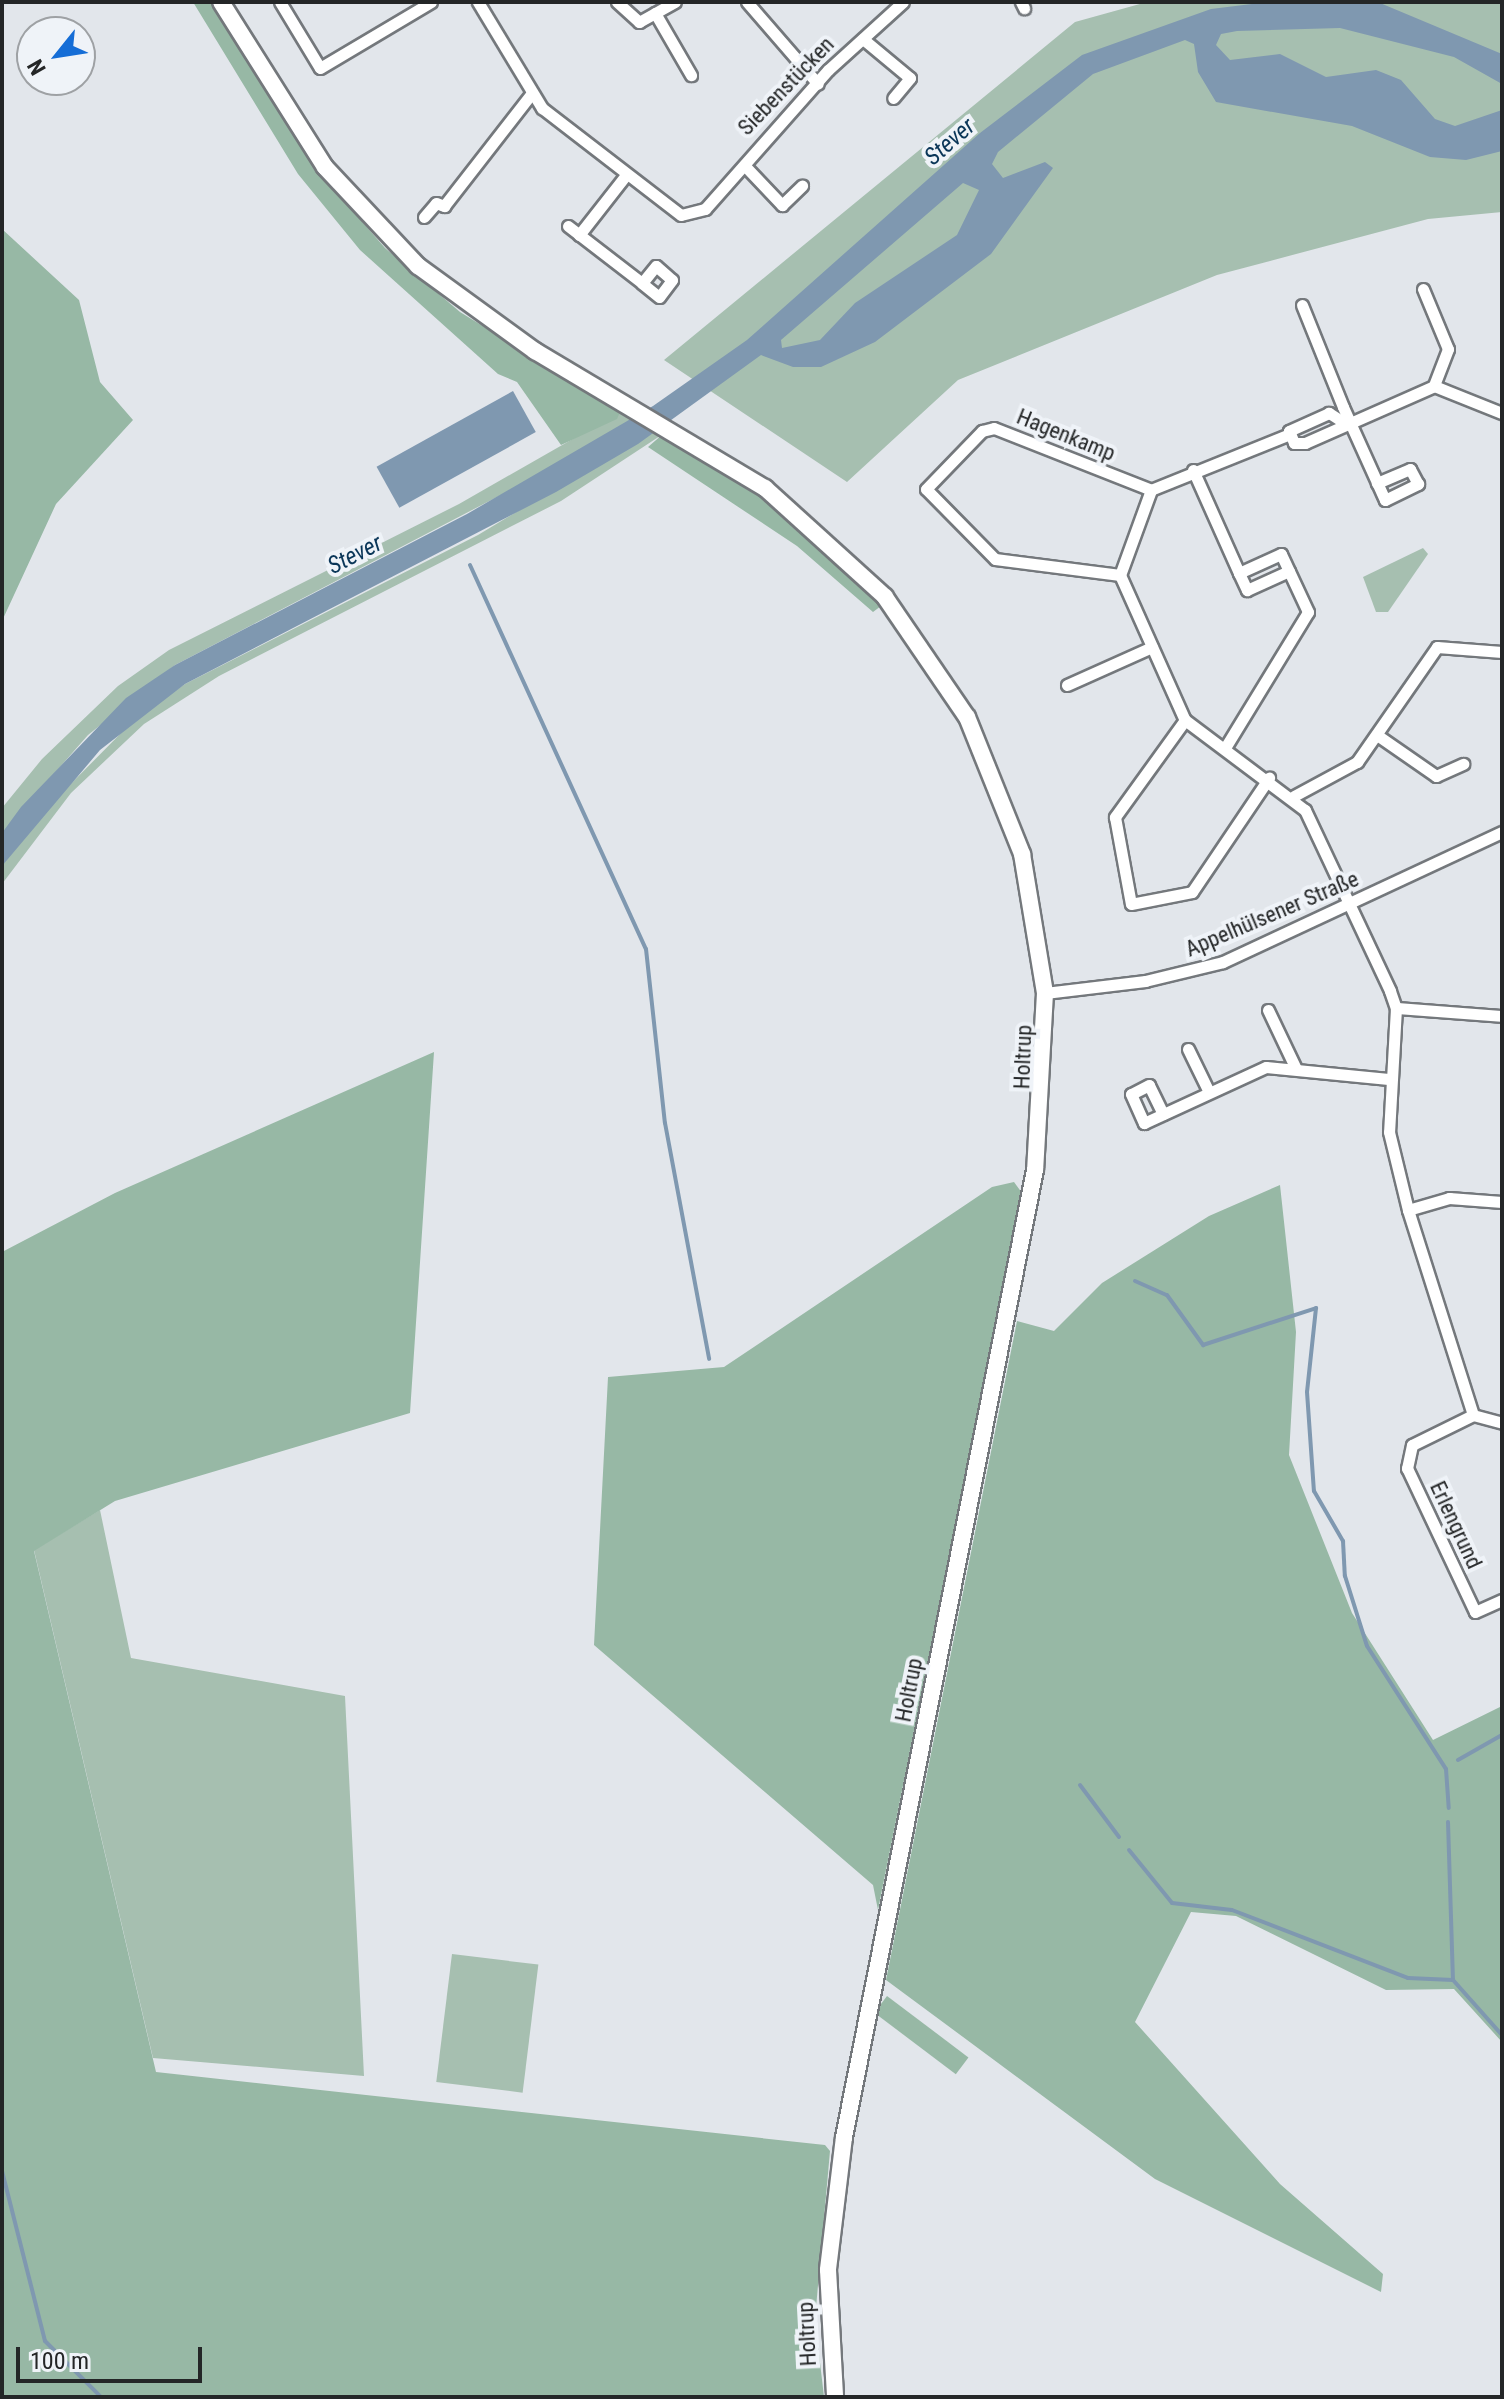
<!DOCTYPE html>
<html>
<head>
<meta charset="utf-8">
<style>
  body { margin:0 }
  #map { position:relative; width:1504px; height:2399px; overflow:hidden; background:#e2e6eb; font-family:"Roboto Condensed",sans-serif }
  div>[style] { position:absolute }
  .green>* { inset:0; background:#a6bfb0; transform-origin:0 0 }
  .forest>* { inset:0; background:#97b8a5; transform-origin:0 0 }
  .water>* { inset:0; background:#7f98b0; transform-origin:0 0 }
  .stream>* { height:4px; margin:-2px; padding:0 2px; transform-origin:2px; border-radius:2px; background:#7f98b0 }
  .roads { filter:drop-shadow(2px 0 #74787c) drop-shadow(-2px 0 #74787c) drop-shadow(0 2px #74787c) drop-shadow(0 -2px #74787c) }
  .minor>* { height:11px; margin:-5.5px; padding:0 5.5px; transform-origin:5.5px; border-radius:5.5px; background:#fff }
  .secondary>* { height:16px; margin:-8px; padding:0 8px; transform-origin:8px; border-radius:8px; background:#fff }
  span { translate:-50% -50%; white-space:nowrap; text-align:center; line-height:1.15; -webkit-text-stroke:8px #eff3f8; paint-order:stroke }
  .street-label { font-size:22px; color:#242627 }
  .water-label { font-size:24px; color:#0a3658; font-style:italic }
  .frame { position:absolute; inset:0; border:4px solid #242627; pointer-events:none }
  .north { position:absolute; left:16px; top:16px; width:80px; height:80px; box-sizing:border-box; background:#eff3f8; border:2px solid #9ea1a4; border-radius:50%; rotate:240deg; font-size:22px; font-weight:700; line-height:32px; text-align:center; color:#242627 }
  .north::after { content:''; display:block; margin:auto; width:28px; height:36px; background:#156dd6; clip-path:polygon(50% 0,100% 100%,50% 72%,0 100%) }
  .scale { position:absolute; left:16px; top:2347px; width:186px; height:36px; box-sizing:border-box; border:4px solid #242627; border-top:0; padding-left:10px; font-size:24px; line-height:28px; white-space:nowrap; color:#242627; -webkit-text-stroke:6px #eff3f8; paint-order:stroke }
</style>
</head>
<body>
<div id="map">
  <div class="green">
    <div style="clip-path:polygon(1147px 2px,1502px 2px,1502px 212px,1428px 219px,1217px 275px,958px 380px,847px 482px,664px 360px,1075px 22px)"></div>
    <div style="clip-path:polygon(620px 412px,631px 420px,543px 473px,175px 665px,88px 735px,2px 833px,2px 808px,42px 759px,118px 686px,169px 650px,459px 504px)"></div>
    <div style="clip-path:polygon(653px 430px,663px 434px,561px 501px,219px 676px,144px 724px,71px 793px,2px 884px,2px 866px,34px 821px,138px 716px,185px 684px,478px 535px)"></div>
    <div style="clip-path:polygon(1423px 548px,1428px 554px,1388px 612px,1376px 612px,1363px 577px)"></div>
    <div style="clip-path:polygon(100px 1510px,131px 1658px,345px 1696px,364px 2076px,153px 2058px,34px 1550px)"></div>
    <div style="left:452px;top:1954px;width:87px;height:129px;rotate:7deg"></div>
  </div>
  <div class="forest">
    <div style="clip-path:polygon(193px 2px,210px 2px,318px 171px,385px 248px,460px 312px,595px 395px,620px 412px,617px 419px,561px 445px,517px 382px,498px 374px,360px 250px,298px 174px)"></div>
    <div style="clip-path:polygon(2px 229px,79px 300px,100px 382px,133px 420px,56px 504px,2px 621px)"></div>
    <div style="clip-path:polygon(663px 434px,783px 512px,881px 606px,873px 612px,797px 546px,648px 447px)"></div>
    <div style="clip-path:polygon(434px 1052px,410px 1413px,115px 1501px,34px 1551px,156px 2072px,825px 2145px,830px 2151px,815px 2319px,824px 2397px,2px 2397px,2px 1252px,115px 1193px)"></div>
    <div style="clip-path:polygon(1014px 1182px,1022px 1193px,878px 1910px,873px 1885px,594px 1645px,608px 1377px,724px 1367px,992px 1187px)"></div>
    <div style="clip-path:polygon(1280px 1185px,1296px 1332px,1289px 1455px,1352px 1613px,1433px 1740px,1502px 1706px,1502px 2042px,1454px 1989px,1386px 1990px,1236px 1916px,1191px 1912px,1135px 2022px,1280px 2184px,1383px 2274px,1381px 2292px,1155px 2179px,886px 1980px,1017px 1321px,1054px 1331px,1102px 1283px,1209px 1216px)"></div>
    <div style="left:887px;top:1996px;width:102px;height:21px;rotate:37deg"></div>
  </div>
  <div class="water">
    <div style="clip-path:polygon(evenodd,1268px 2px,1380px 3px,1502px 54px,1502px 84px,1454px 57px,1340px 28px,1237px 31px,1221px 34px,1216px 45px,1230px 60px,1280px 54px,1326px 77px,1376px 70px,1401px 80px,1435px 119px,1455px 126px,1502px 110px,1502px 151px,1466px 160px,1430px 157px,1352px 126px,1216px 102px,1198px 72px,1194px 44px,1185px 40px,1093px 74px,998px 152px,992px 164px,1003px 178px,1045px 162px,1053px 168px,991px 254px,875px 342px,821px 367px,793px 367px,761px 355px,638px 444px,556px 492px,185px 684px,100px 750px,2px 866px,2px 833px,21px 807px,126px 698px,175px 665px,467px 514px,653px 406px,747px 340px,980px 133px,1082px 55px,1211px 9px,1268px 2px,963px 183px,979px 190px,957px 235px,855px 303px,820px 340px,782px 348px,781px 340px,963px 183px)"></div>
    <div style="left:513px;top:391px;width:47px;height:156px;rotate:61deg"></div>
  </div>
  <div class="stream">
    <div style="left:470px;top:565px;width:422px;rotate:65.4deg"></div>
    <div style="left:646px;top:949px;width:175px;rotate:83.8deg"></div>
    <div style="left:665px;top:1123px;width:240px;rotate:79.4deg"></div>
    <div style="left:1135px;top:1281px;width:35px;rotate:24deg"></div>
    <div style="left:1167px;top:1295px;width:62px;rotate:54.2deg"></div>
    <div style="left:1203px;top:1345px;width:119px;rotate:-18.1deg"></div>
    <div style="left:1316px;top:1308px;width:84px;rotate:96.1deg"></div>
    <div style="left:1307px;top:1392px;width:99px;rotate:86deg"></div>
    <div style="left:1314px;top:1491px;width:58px;rotate:59.9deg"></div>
    <div style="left:1343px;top:1541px;width:35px;rotate:87deg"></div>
    <div style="left:1345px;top:1576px;width:73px;rotate:72.6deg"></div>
    <div style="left:1367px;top:1646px;width:146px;rotate:57.3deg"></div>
    <div style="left:1446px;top:1769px;width:39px;rotate:86deg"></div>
    <div style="left:1458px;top:1760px;width:51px;rotate:-29.6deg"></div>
    <div style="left:1080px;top:1785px;width:65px;rotate:53.1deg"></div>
    <div style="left:1448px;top:1822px;width:157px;rotate:88.2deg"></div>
    <div style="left:1129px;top:1850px;width:68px;rotate:50.9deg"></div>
    <div style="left:1172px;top:1903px;width:60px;rotate:6.7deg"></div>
    <div style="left:1232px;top:1910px;width:189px;rotate:21.1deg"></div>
    <div style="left:1408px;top:1978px;width:45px;rotate:2.5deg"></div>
    <div style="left:1453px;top:1980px;width:74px;rotate:48.3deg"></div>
    <div style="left:2px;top:2171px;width:175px;rotate:75.8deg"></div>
    <div style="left:45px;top:2341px;width:79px;rotate:45deg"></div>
  </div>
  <div class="roads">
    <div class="minor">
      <div style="left:280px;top:2px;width:77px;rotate:58.8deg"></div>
      <div style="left:320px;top:68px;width:129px;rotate:-30.7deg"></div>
      <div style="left:478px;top:2px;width:124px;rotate:58.9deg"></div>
      <div style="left:542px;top:108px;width:175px;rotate:37.6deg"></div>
      <div style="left:681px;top:215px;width:25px;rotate:-14deg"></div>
      <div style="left:705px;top:209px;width:186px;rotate:-48.5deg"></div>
      <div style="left:828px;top:70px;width:101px;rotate:-42.2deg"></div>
      <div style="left:617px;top:2px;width:30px;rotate:42deg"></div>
      <div style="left:639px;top:22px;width:41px;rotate:-29.1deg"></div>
      <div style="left:747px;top:2px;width:108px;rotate:49.1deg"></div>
      <div style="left:1021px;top:2px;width:7px;rotate:63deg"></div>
      <div style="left:655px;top:13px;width:72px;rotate:59.9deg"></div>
      <div style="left:863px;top:39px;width:61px;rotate:39.7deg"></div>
      <div style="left:910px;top:78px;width:26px;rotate:130deg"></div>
      <div style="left:745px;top:166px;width:54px;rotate:46.5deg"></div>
      <div style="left:782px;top:205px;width:28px;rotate:-44deg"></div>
      <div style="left:424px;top:217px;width:18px;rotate:-49deg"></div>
      <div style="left:436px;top:203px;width:9px;rotate:21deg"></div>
      <div style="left:444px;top:206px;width:143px;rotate:-52.1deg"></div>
      <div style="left:568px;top:226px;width:93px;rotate:37.6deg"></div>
      <div style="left:642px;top:283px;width:22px;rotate:-51deg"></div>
      <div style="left:656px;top:266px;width:21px;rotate:41deg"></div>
      <div style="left:672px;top:280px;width:21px;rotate:127deg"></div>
      <div style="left:659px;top:297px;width:22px;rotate:-141deg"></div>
      <div style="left:579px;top:235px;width:76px;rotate:-51.9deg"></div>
      <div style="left:1423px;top:289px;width:65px;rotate:67.4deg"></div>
      <div style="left:1448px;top:349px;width:40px;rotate:111deg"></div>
      <div style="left:1302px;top:305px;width:110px;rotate:68.1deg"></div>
      <div style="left:1343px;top:407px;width:102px;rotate:65.7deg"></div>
      <div style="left:1385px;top:500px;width:37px;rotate:-26deg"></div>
      <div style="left:1418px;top:484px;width:17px;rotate:-118deg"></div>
      <div style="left:1410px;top:469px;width:36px;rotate:157deg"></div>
      <div style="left:1343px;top:422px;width:17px;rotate:-147deg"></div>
      <div style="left:1329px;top:413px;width:44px;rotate:155.8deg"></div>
      <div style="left:1289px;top:431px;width:13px;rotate:67deg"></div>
      <div style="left:1294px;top:443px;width:11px"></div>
      <div style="left:1305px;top:443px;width:141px;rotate:-23.8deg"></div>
      <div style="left:1434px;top:386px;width:73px;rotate:21.7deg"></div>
      <div style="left:1290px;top:434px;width:150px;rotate:158.1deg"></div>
      <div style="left:1151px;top:490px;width:90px;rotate:110deg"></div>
      <div style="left:1120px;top:575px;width:159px;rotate:65.9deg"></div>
      <div style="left:1185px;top:720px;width:150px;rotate:36.9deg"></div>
      <div style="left:1305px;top:810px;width:200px;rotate:64.8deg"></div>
      <div style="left:1390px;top:991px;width:18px;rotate:71deg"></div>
      <div style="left:1396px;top:1008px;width:124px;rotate:93.2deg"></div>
      <div style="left:1389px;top:1132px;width:80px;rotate:76.3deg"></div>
      <div style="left:1408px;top:1210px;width:215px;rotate:72.4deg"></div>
      <div style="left:1473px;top:1415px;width:30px;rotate:15deg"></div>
      <div style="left:1193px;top:470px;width:113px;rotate:65.9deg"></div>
      <div style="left:1239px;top:573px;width:46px;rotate:-24.3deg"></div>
      <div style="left:1281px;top:554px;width:64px;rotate:65deg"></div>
      <div style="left:1308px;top:612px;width:159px;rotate:121.4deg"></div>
      <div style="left:1239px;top:573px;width:19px;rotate:65deg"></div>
      <div style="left:1247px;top:590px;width:46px;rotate:-24.3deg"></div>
      <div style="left:1120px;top:575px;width:126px;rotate:-172.7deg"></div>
      <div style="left:995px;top:559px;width:98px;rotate:-134.6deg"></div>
      <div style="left:926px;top:489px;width:81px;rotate:-46deg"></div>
      <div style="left:982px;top:431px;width:12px;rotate:-14deg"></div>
      <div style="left:994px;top:428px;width:169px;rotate:21.5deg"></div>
      <div style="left:1067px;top:685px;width:93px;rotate:-24.1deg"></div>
      <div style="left:1185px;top:720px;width:120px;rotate:125.8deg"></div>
      <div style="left:1115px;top:817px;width:88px;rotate:79.6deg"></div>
      <div style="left:1131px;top:904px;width:62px;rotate:-11.1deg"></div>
      <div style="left:1192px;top:892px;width:138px;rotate:-56deg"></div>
      <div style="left:1377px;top:735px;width:72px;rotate:34.8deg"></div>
      <div style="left:1436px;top:776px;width:30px;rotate:-24deg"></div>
      <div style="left:1294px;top:796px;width:72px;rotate:-28.4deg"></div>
      <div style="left:1357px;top:762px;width:140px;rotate:-55.2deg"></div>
      <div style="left:1437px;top:647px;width:65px;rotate:4.4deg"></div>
      <div style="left:1045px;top:993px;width:101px;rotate:-6.8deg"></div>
      <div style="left:1145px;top:981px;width:80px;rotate:-13.7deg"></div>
      <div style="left:1223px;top:962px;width:308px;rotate:-25deg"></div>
      <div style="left:1396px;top:1008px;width:106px;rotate:4.3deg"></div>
      <div style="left:1268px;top:1010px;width:65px;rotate:64.6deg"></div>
      <div style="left:1188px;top:1049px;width:48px;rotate:64deg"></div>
      <div style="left:1163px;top:1114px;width:32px;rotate:-116deg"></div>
      <div style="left:1149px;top:1085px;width:20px;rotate:153deg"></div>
      <div style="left:1131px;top:1094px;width:32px;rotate:66deg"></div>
      <div style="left:1144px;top:1123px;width:134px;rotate:-24.7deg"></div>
      <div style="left:1266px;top:1067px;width:123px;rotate:5.6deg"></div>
      <div style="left:1408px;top:1210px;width:43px;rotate:-16.3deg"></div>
      <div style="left:1449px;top:1198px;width:53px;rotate:4.3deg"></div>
      <div style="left:1473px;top:1415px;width:68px;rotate:153.8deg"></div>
      <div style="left:1412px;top:1445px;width:24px;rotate:102deg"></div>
      <div style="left:1407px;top:1468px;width:159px;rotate:64.7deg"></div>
      <div style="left:1475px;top:1612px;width:30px;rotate:-24deg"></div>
    </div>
    <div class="secondary">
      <div style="left:221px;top:2px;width:195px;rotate:57.8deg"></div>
      <div style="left:325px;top:167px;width:136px;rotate:46.8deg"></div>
      <div style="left:418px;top:266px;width:145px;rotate:36deg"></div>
      <div style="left:535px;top:351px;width:268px;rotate:30.8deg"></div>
      <div style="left:765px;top:488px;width:162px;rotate:42.2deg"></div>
      <div style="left:885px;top:597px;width:145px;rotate:55.7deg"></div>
      <div style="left:967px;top:717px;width:148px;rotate:68.1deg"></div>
      <div style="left:1022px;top:854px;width:141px;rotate:80.6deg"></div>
      <div style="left:1045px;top:993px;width:177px;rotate:93.2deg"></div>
      <div style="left:1035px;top:1170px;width:986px;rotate:101.17deg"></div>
      <div style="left:844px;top:2137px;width:134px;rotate:96.9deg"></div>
      <div style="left:828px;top:2270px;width:127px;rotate:86.8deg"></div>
    </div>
  </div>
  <div class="street-label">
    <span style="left:786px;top:86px;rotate:-46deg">Siebenstücken</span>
    <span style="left:1066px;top:435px;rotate:22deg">Hagenkamp</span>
    <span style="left:1272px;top:914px;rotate:-23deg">Appelhülsener Straße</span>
    <span style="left:1023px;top:1057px;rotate:-88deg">Holtrup</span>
    <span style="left:1456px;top:1525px;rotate:65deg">Erlengrund</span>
    <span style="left:909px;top:1690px;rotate:-79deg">Holtrup</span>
    <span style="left:807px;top:2334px;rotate:-93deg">Holtrup</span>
  </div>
  <div class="water-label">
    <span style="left:950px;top:142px;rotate:-41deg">Stever</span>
    <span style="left:355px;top:555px;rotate:-27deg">Stever</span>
  </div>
  <div class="frame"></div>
  <div class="north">N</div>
  <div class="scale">100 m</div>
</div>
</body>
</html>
